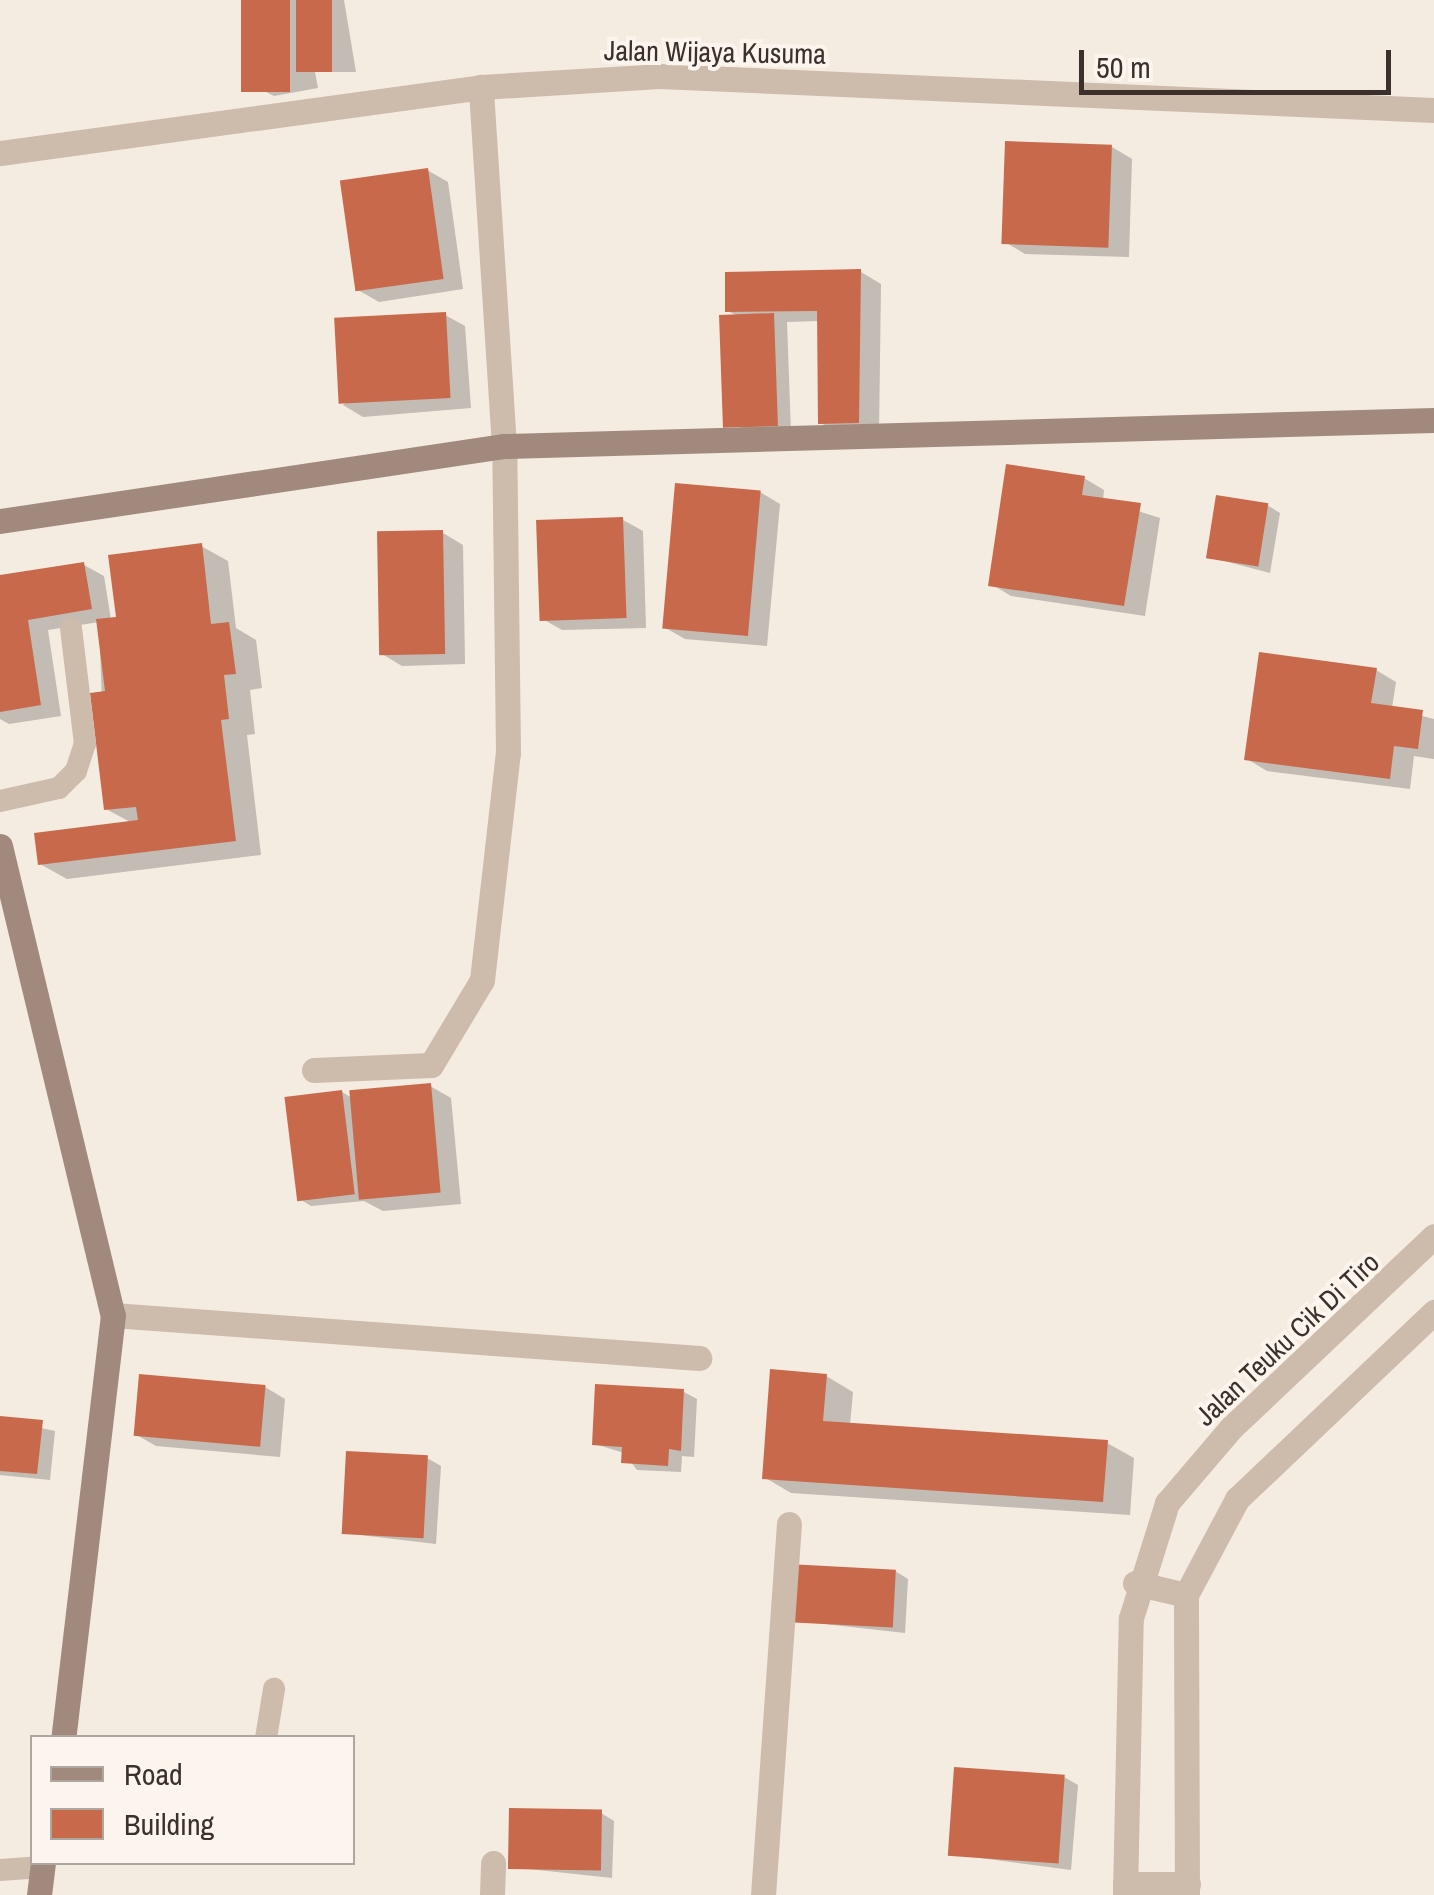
<!DOCTYPE html>
<html>
<head>
<meta charset="utf-8">
<style>
  body { margin:0 }
  #map { position:relative; width:1434px; height:1895px; overflow:hidden; background:#f4ebe1; font-family:"Archivo Narrow",sans-serif }
  div>[style] { position:absolute }
  .shadow>* { inset:0; background:#0003 }
  .building>* { inset:0; background:#c8694b; transform-origin:0 0 }
  .lane>* { height:22px; margin:-11px; padding:0 11px; transform-origin:11px; border-radius:11px; background:#cdbbac }
  .street>* { height:25px; margin:-12.5px; padding:0 12.5px; transform-origin:12.5px; border-radius:12.5px; background:#cdbbac }
  .secondary>* { height:25px; margin:-12.5px; padding:0 12.5px; transform-origin:12.5px; border-radius:12.5px; background:#a18a7d }
  span { translate:-50% -50%; white-space:nowrap; text-align:center; line-height:1.15; -webkit-text-stroke:8px #fbf5ee; paint-order:stroke }
  .street-label { font-size:28px; color:#3b302b }
  .legend { position:absolute; left:30px; top:1735px; width:325px; height:130px; box-sizing:border-box; background:#fbf5ee; border:2px solid #aea6a0; margin:0; padding:12px 18px; list-style:none; font-size:30px; color:#3b302b }
  .legend li { display:flex; align-items:center; gap:20px; height:50px }
  .legend b { width:50px; border:2px solid #aea6a0 }
  .scale { position:absolute; left:1079px; top:50px; width:312px; height:45px; box-sizing:border-box; border:5px solid #3b302b; border-top:0; padding-left:12px; font-size:30px; line-height:35px; white-space:nowrap; color:#3b302b; -webkit-text-stroke:8px #fbf5ee; paint-order:stroke }
</style>
</head>
<body>
<div id="map">
  <div class="shadow">
    <div style="clip-path:polygon(244px 0,344px 0,356px 72px,315px 72px,318px 88px,274px 96px,260px 89px)"></div>
    <div style="clip-path:polygon(1112px 147px,1132px 159px,1129px 257px,1025px 254px,1005px 242px)"></div>
    <div style="clip-path:polygon(427px 170px,448px 182px,463px 289px,379px 302px,358px 290px)"></div>
    <div style="clip-path:polygon(861px 272px,881px 284px,879px 434px,841px 435px,821px 423px,819px 321px,787px 322px,791px 433px,740px 435px,739px 317px,728px 311px)"></div>
    <div style="clip-path:polygon(445px 315px,465px 326px,471px 408px,363px 417px,343px 405px)"></div>
    <div style="clip-path:polygon(1084px 478px,1104px 490px,1103px 500px,1160px 518px,1145px 616px,1011px 596px,991px 584px)"></div>
    <div style="clip-path:polygon(760px 492px,780px 504px,767px 646px,685px 639px,664px 627px)"></div>
    <div style="clip-path:polygon(1267px 505px,1280px 513px,1270px 573px,1209px 557px)"></div>
    <div style="clip-path:polygon(623px 520px,643px 531px,646px 628px,562px 630px,541px 618px)"></div>
    <div style="clip-path:polygon(443px 533px,463px 545px,465px 664px,402px 666px,382px 654px)"></div>
    <div style="clip-path:polygon(201px 546px,228px 561px,236px 628px,256px 640px,262px 688px,250px 690px,255px 734px,247px 735px,261px 855px,67px 879px,40px 864px,132px 823px,106px 809px,99px 622px,48px 630px,61px 716px,9px 724px,0 719px,0 578px,84px 565px,104px 576px,111px 620px,118px 619px)"></div>
    <div style="clip-path:polygon(1376px 670px,1396px 682px,1392px 708px,1434px 719px,1434px 759px,1414px 756px,1410px 789px,1267px 771px,1247px 759px)"></div>
    <div style="clip-path:polygon(430px 1086px,451px 1098px,461px 1204px,383px 1211px,364px 1201px,311px 1206px,298px 1198px,342px 1092px,352px 1098px)"></div>
    <div style="clip-path:polygon(826px 1376px,853px 1392px,850px 1425px,1107px 1443px,1134px 1458px,1130px 1515px,791px 1493px,764px 1477px)"></div>
    <div style="clip-path:polygon(265px 1387px,285px 1399px,280px 1457px,156px 1446px,135px 1434px)"></div>
    <div style="clip-path:polygon(684px 1392px,697px 1399px,694px 1457px,682px 1456px,681px 1472px,637px 1470px,624px 1453px,595px 1444px)"></div>
    <div style="clip-path:polygon(0 1419px,55px 1431px,50px 1480px,0 1475px)"></div>
    <div style="clip-path:polygon(427px 1458px,441px 1466px,436px 1544px,343px 1533px)"></div>
    <div style="clip-path:polygon(895px 1571px,908px 1579px,905px 1633px,788px 1620px)"></div>
    <div style="clip-path:polygon(1064px 1777px,1078px 1785px,1071px 1870px,950px 1854px)"></div>
    <div style="clip-path:polygon(601px 1813px,614px 1821px,612px 1878px,510px 1867px)"></div>
  </div>
  <div class="building">
    <div style="left:241px;top:0;width:49px;height:92px"></div>
    <div style="left:296px;top:0;width:36px;height:72px"></div>
    <div style="left:1005px;top:141px;width:107px;height:103px;rotate:2deg"></div>
    <div style="left:428px;top:168px;width:112px;height:89px;rotate:82deg"></div>
    <div style="clip-path:polygon(861px 269px,859px 423px,818px 424px,817px 311px,725px 312px,725px 272px)"></div>
    <div style="left:446px;top:312px;width:86px;height:112px;rotate:87deg"></div>
    <div style="left:774px;top:313px;width:113px;height:55px;rotate:88deg"></div>
    <div style="clip-path:polygon(1006px 464px,1085px 476px,1082px 495px,1141px 503px,1124px 606px,988px 586px)"></div>
    <div style="left:675px;top:483px;width:86px;height:146px;rotate:5deg"></div>
    <div style="left:1216px;top:495px;width:53px;height:64px;rotate:9deg"></div>
    <div style="left:623px;top:517px;width:101px;height:87px;rotate:88deg"></div>
    <div style="left:443px;top:530px;width:124px;height:66px;rotate:89deg"></div>
    <div style="clip-path:polygon(202px 543px,211px 624px,229px 622px,236px 674px,224px 675px,229px 719px,221px 720px,236px 841px,38px 865px,34px 833px,138px 820px,136px 807px,104px 810px,90px 693px,105px 691px,96px 619px,116px 617px,108px 555px)"></div>
    <div style="clip-path:polygon(84px 562px,92px 609px,28px 620px,41px 705px,0 712px,0 575px)"></div>
    <div style="clip-path:polygon(1259px 652px,1377px 668px,1371px 703px,1423px 710px,1418px 749px,1394px 746px,1390px 779px,1244px 760px)"></div>
    <div style="left:431px;top:1083px;width:110px;height:82px;rotate:85deg"></div>
    <div style="left:342px;top:1090px;width:105px;height:58px;rotate:83deg"></div>
    <div style="clip-path:polygon(770px 1369px,827px 1374px,823px 1421px,1108px 1440px,1103px 1502px,762px 1479px)"></div>
    <div style="left:139px;top:1374px;width:127px;height:62px;rotate:5deg"></div>
    <div style="clip-path:polygon(595px 1384px,684px 1389px,681px 1451px,669px 1449px,668px 1466px,621px 1463px,622px 1447px,592px 1445px)"></div>
    <div style="clip-path:polygon(0 1416px,43px 1420px,37px 1474px,0 1471px)"></div>
    <div style="left:346px;top:1451px;width:82px;height:83px;rotate:3deg"></div>
    <div style="left:788px;top:1564px;width:108px;height:58px;rotate:3deg"></div>
    <div style="left:954px;top:1767px;width:111px;height:89px;rotate:4deg"></div>
    <div style="left:509px;top:1808px;width:93px;height:61px;rotate:1deg"></div>
  </div>
  <div class="lane">
    <div style="left:0;top:801px;width:60px;rotate:-12.4deg"></div>
    <div style="left:59px;top:788px;width:24px;rotate:-45deg"></div>
    <div style="left:76px;top:771px;width:28px;rotate:-72deg"></div>
    <div style="left:85px;top:744px;width:117px;rotate:-96.9deg"></div>
    <div style="left:266px;top:1738px;width:50px;rotate:-80.7deg"></div>
    <div style="left:0;top:1870px;width:42px;rotate:-4.1deg"></div>
  </div>
  <div class="street">
    <div style="left:0;top:153px;width:486px;rotate:-7.8deg"></div>
    <div style="left:481px;top:87px;width:178px;rotate:-3.5deg"></div>
    <div style="left:659px;top:76px;width:776px;rotate:2.51deg"></div>
    <div style="left:314px;top:1070px;width:117px;rotate:-2.4deg"></div>
    <div style="left:431px;top:1065px;width:99px;rotate:-59deg"></div>
    <div style="left:482px;top:980px;width:228px;rotate:-83.5deg"></div>
    <div style="left:508px;top:753px;width:307px;rotate:-90.7deg"></div>
    <div style="left:504px;top:446px;width:360px;rotate:-93.7deg"></div>
    <div style="left:113px;top:1315px;width:588px;rotate:4.2deg"></div>
    <div style="left:1135px;top:1583px;width:52px;rotate:13.2deg"></div>
    <div style="left:1125px;top:1884px;width:63px"></div>
    <div style="left:492px;top:1895px;width:32px;rotate:-88deg"></div>
    <div style="left:763px;top:1895px;width:372px;rotate:-86deg"></div>
    <div style="left:1125px;top:1895px;width:277px;rotate:-88.8deg"></div>
    <div style="left:1131px;top:1618px;width:121px;rotate:-72.6deg"></div>
    <div style="left:1167px;top:1503px;width:99px;rotate:-49.5deg"></div>
    <div style="left:1231px;top:1428px;width:279px;rotate:-43.4deg"></div>
    <div style="left:1187px;top:1895px;width:300px;rotate:-90.2deg"></div>
    <div style="left:1186px;top:1595px;width:109px;rotate:-62deg"></div>
    <div style="left:1237px;top:1499px;width:272px;rotate:-43.5deg"></div>
  </div>
  <div class="secondary">
    <div style="left:0;top:521px;width:510px;rotate:-8.46deg"></div>
    <div style="left:504px;top:446px;width:930px;rotate:-1.6deg"></div>
    <div style="left:0;top:846px;width:482px;rotate:76.5deg"></div>
    <div style="left:113px;top:1315px;width:426px;rotate:96.7deg"></div>
    <div style="left:39px;top:1895px;width:33px;rotate:-83deg"></div>
  </div>
  <div class="street-label">
    <span style="left:715px;top:52px;rotate:1deg">Jalan Wijaya Kusuma</span>
    <span style="left:1287px;top:1339px;rotate:-43deg">Jalan Teuku Cik Di Tiro</span>
  </div>
  <ul class="legend">
  <li><b style="height:12px;background:#a18a7d"></b>Road</li>
  <li><b style="height:28px;background:#c8694b"></b>Building</li>
  </ul>
  <div class="scale">50 m</div>
</div>
</body>
</html>
